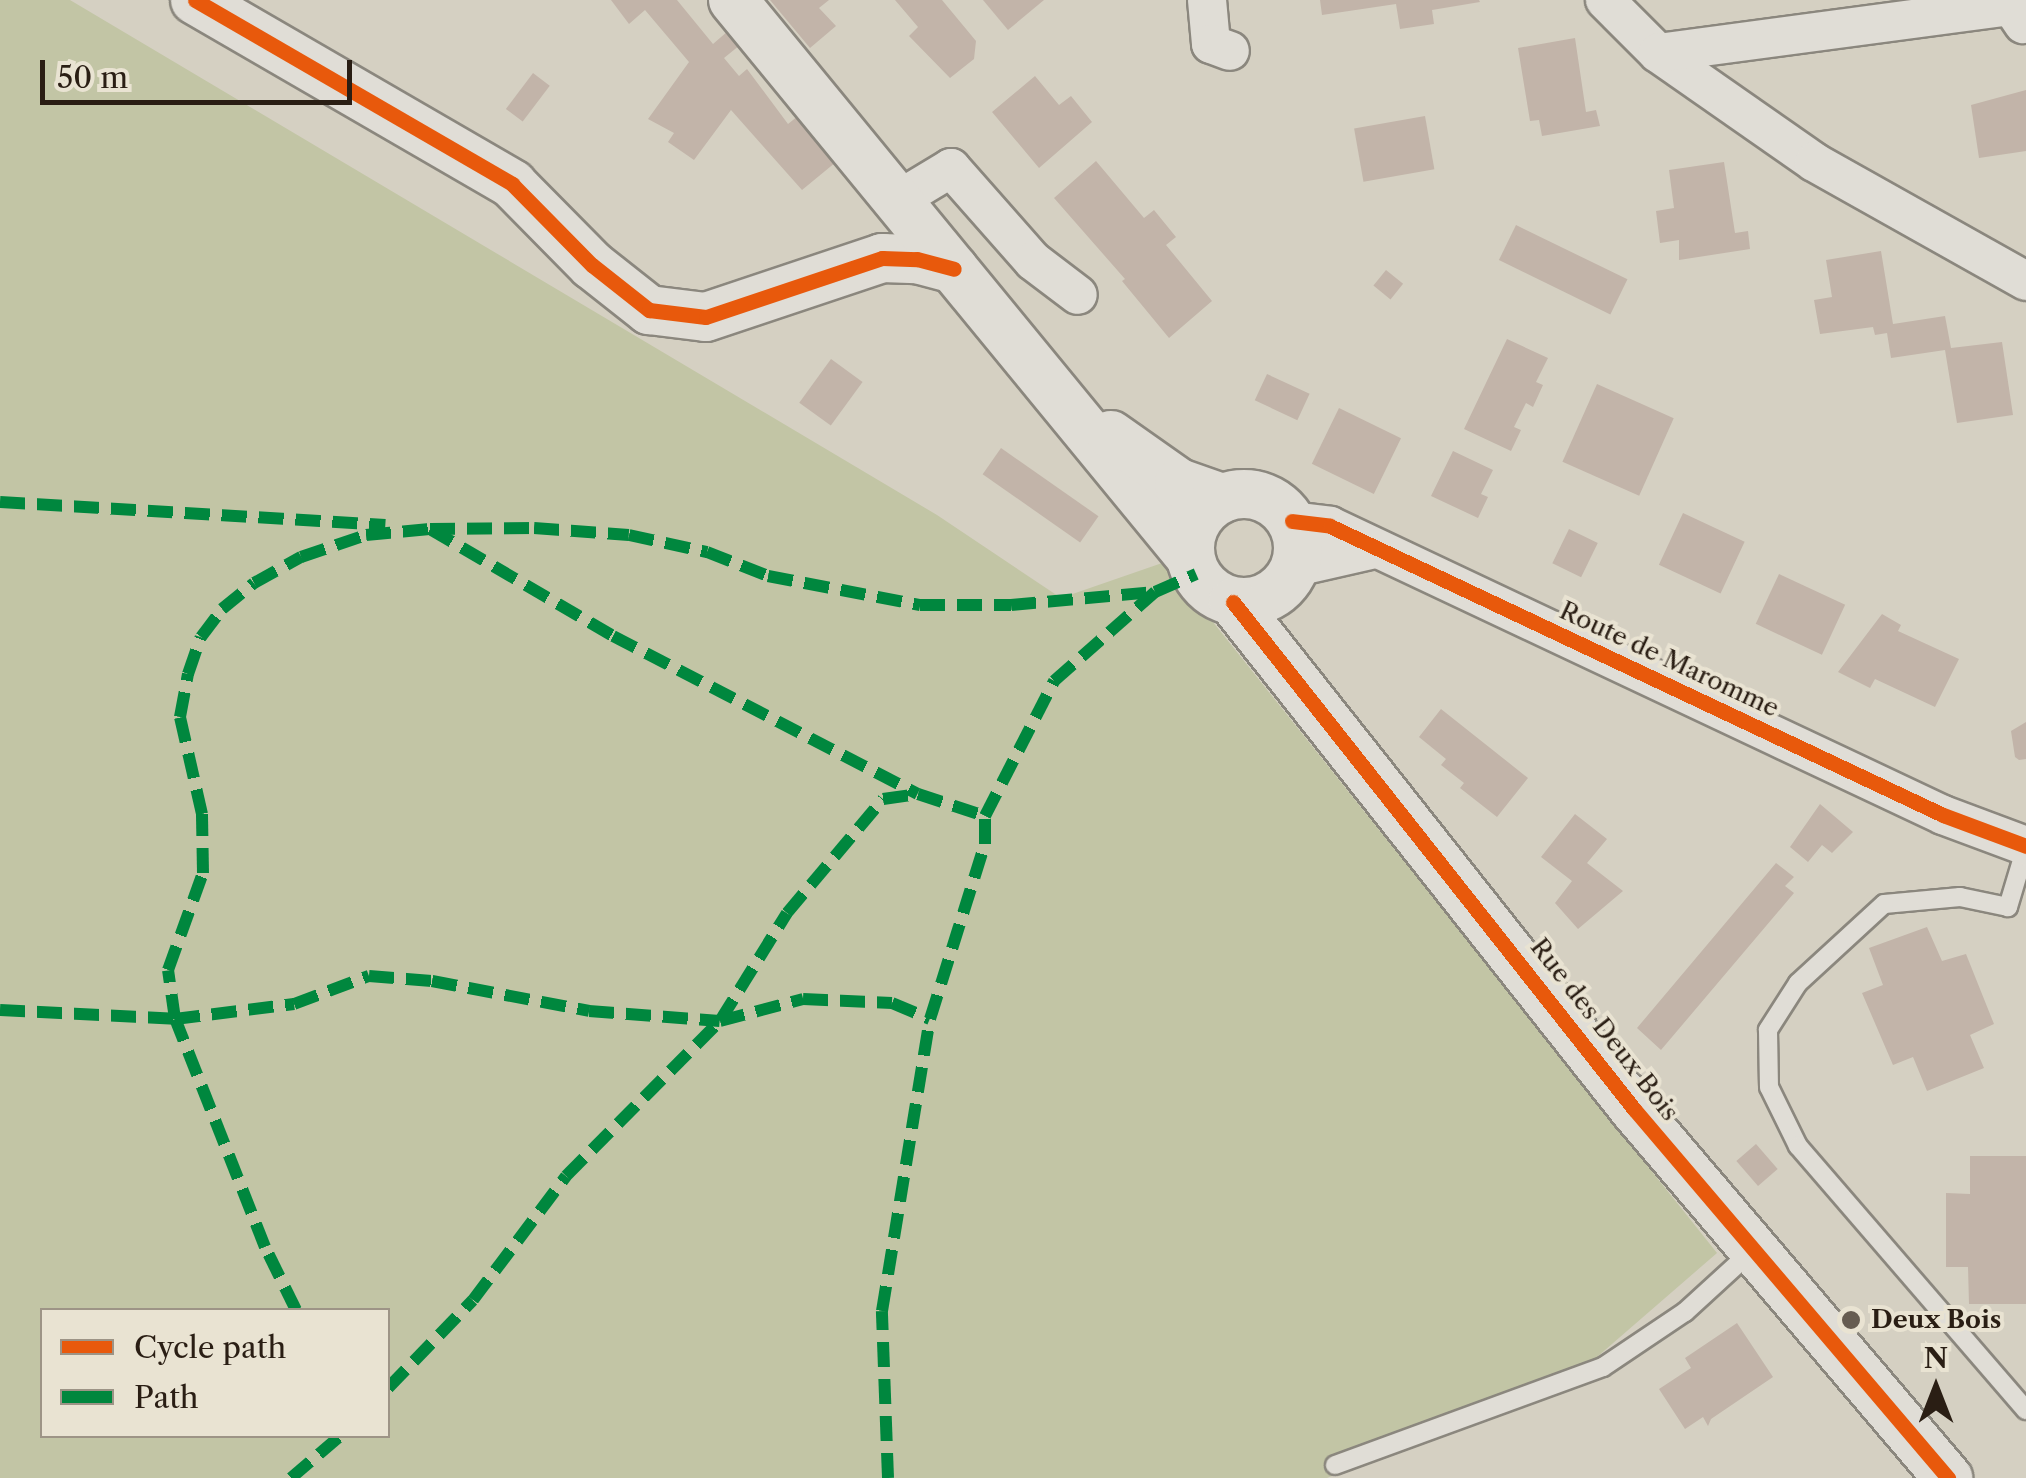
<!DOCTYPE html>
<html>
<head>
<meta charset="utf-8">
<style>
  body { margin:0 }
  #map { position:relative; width:2026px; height:1478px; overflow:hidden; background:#d5d0c2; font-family:"Libre Caslon Text",serif }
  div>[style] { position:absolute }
  .green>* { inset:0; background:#c2c5a5 }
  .building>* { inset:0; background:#c2b4a9; transform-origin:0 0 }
  .roads { filter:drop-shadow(2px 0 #8b877e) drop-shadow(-2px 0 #8b877e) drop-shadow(0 2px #8b877e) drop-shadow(0 -2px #8b877e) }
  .service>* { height:18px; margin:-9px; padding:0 9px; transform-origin:9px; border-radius:9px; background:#e0ddd6 }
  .minor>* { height:38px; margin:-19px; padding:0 19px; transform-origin:19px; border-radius:19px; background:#e0ddd6 }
  .tertiary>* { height:48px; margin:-24px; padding:0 24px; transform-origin:24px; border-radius:24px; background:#e0ddd6 }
  .tertiary>.ring { margin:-24px; padding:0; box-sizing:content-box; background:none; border:48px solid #e0ddd6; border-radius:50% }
  .quiet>* { height:12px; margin-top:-6px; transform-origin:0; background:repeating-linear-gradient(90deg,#00873e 0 25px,transparent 0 37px) }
  .cycleway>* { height:15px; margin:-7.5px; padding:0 7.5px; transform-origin:7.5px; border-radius:7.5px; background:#e8590c }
  .dots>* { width:28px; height:28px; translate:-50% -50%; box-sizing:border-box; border:5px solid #e9e3d2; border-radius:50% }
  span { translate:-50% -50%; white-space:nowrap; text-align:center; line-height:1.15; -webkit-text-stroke:8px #e9e3d2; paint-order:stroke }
  .street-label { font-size:25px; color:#2a1e14 }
  .poi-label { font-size:25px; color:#2a1e14; font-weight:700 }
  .left { translate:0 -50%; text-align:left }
  .legend { position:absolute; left:40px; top:1308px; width:350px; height:130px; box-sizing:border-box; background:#e9e3d2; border:2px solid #9d9486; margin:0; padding:12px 18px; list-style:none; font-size:30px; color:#2a1e14 }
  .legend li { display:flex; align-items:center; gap:20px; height:50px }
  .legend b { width:50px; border:2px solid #9d9486 }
  .north { position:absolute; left:1886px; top:1338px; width:100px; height:100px; -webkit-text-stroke:8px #e9e3d2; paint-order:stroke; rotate:0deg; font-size:28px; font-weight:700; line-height:40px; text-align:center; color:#2a1e14 }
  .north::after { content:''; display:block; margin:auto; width:35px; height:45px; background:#2a1e14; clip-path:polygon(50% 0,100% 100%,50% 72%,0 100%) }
  .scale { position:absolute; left:40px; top:60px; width:312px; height:45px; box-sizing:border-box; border:5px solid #2a1e14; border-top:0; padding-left:12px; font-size:30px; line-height:35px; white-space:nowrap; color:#2a1e14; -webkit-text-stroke:8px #e9e3d2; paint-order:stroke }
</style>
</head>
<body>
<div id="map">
  <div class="green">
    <div style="clip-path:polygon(evenodd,0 0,70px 0,937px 515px,1061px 598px,1165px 562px,1717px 1253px,1567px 1383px,1327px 1478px,0 1478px,0 0,42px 1310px,388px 1310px,388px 1436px,42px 1436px,42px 1310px)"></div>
  </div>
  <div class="building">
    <div style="clip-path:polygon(611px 0,677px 0,713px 44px,728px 31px,740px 45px,724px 58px,739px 76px,747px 69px,788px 124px,798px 116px,836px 162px,802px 190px,731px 110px,694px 160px,668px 142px,674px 133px,648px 119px,689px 62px,645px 10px,629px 24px)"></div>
    <div style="clip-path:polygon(770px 0,829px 0,819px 8px,836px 26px,810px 48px)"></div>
    <div style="clip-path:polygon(895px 0,942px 0,976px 41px,974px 59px,950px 78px,909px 36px,918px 27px)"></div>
    <div style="clip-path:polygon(983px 0,1044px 0,1008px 30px)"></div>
    <div style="clip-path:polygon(1320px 0,1479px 0,1480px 2px,1432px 10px,1434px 24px,1400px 29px,1396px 4px,1322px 15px)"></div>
    <div style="clip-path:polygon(1575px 38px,1586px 112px,1596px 110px,1600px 126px,1542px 136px,1539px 120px,1530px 121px,1518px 48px)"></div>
    <div style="left:533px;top:73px;width:21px;height:45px;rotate:37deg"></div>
    <div style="clip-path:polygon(1035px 76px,1059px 105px,1071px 96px,1092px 122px,1039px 168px,992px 112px)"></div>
    <div style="clip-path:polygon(2026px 90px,2026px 151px,1979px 158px,1971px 105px)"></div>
    <div style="left:1425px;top:116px;width:54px;height:72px;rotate:80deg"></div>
    <div style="clip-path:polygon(1096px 161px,1144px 218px,1154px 210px,1176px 237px,1166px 245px,1212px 301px,1169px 338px,1122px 281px,1125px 279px,1054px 198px)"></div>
    <div style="clip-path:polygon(1724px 162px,1735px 233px,1748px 231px,1750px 249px,1679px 260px,1679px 240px,1660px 243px,1656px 211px,1674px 208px,1669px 170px)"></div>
    <div style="left:1516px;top:225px;width:124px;height:39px;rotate:26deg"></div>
    <div style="clip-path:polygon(1881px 251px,1893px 324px,1945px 316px,1951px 348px,2002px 342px,2013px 415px,1957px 423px,1945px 350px,1891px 358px,1887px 333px,1875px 335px,1873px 327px,1820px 334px,1814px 300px,1832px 297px,1826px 260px)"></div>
    <div style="left:1386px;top:270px;width:22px;height:20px;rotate:39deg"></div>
    <div style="clip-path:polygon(1507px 339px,1548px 358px,1536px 382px,1543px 385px,1533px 407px,1526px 403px,1514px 427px,1521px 430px,1511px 451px,1464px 429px)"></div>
    <div style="left:831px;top:359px;width:39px;height:54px;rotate:36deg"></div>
    <div style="left:1267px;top:374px;width:47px;height:29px;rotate:25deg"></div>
    <div style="left:1597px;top:384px;width:84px;height:85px;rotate:24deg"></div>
    <div style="left:1339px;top:408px;width:69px;height:62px;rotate:26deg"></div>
    <div style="left:1001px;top:448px;width:119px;height:32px;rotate:35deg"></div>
    <div style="clip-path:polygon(1453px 451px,1493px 470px,1481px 494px,1488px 497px,1478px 518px,1431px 496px)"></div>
    <div style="left:1683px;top:513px;width:68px;height:57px;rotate:25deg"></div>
    <div style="left:1569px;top:529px;width:32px;height:38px;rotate:26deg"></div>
    <div style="left:1779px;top:574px;width:73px;height:55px;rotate:25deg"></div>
    <div style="clip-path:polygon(1882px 614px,1901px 625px,1898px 631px,1959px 659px,1935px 707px,1875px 679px,1870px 688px,1838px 672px)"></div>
    <div style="clip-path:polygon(1441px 709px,1528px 778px,1497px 817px,1460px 788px,1464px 783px,1441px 765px,1446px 759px,1419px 737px)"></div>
    <div style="clip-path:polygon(2026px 722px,2026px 759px,2019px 760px,2015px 757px,2011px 731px)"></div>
    <div style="clip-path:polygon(1820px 804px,1853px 832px,1832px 853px,1822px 845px,1808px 862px,1790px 847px)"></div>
    <div style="clip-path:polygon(1575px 814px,1607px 839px,1587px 863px,1623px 891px,1578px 929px,1555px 903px,1572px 881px,1541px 857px)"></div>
    <div style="clip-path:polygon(1776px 863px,1794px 877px,1785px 886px,1794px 893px,1661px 1050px,1637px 1028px)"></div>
    <div style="clip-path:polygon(1927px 927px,1942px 961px,1966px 954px,1994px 1024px,1970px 1035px,1984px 1068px,1927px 1091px,1913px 1057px,1893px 1065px,1862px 993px,1883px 985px,1869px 948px)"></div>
    <div style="left:1756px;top:1144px;width:33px;height:26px;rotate:49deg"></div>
    <div style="clip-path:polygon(1970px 1156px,2026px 1156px,2026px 1304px,1969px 1304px,1968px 1267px,1946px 1267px,1946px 1193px,1970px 1194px)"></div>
    <div style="clip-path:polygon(1737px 1323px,1773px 1377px,1711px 1419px,1708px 1426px,1703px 1417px,1685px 1429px,1659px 1389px,1691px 1368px,1685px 1358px)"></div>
  </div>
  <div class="roads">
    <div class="service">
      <div style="left:2026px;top:847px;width:63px;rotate:106.7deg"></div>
      <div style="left:2008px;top:907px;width:49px;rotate:-168.2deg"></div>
      <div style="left:1960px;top:897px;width:76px;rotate:174.7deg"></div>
      <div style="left:1884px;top:904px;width:117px;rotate:137.4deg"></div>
      <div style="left:1798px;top:983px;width:56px;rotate:122.6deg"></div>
      <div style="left:1768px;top:1030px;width:57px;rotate:89deg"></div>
      <div style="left:1769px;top:1087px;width:66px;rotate:63.8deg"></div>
      <div style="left:1798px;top:1146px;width:349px;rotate:49.2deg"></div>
      <div style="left:1335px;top:1465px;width:285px;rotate:-20.1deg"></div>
      <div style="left:1603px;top:1367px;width:99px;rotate:-33.9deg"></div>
      <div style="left:1685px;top:1312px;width:92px;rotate:-42.4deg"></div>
    </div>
    <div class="minor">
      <div style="left:1207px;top:0;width:44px;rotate:84.8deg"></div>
      <div style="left:1211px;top:44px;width:20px;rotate:20deg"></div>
      <div style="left:1605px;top:0;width:75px;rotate:45deg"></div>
      <div style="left:1658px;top:53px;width:190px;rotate:34.9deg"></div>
      <div style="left:1814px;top:162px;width:243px;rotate:29.3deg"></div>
      <div style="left:1658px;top:53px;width:356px;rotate:-7.6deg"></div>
      <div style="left:2011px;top:6px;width:22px;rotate:56deg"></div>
      <div style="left:898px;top:200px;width:62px;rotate:-31.1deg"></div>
      <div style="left:951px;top:168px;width:124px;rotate:48.6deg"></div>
      <div style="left:1033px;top:261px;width:56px;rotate:37.1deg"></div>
      <div style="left:1292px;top:521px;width:38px;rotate:7deg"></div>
      <div style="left:1330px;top:526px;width:678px;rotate:25.24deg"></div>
      <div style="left:1943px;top:815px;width:89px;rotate:20.5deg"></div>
      <div style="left:1296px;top:567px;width:81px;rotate:-12.8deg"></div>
    </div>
    <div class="tertiary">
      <div style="left:195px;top:0;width:367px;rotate:30.1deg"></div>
      <div style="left:512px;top:184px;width:114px;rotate:45.4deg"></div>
      <div style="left:592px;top:265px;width:73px;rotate:38.3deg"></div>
      <div style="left:649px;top:310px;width:57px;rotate:7deg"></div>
      <div style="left:706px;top:317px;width:186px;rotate:-18.5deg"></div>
      <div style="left:882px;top:258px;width:35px;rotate:2deg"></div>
      <div style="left:917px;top:259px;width:38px;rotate:15deg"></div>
      <div style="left:733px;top:0;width:720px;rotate:50.63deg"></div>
      <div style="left:1111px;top:435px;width:83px;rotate:35.2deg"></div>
      <div style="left:1179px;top:483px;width:46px;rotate:19.2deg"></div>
      <div class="ring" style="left:1190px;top:494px;width:60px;height:60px"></div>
      <div style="left:1233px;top:602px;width:646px;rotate:51.66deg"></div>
      <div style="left:1634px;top:1109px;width:485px;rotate:49.6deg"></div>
    </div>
  </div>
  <div class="quiet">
    <div style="left:0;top:502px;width:386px;rotate:3.4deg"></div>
    <div style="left:430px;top:529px;width:212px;rotate:30.3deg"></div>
    <div style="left:613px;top:636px;width:343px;rotate:27.4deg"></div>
    <div style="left:0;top:1010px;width:175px;rotate:2.9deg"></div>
    <div style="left:175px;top:1019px;width:120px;rotate:-7.2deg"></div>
    <div style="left:294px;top:1004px;width:80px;rotate:-20.5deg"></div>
    <div style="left:369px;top:976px;width:63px;rotate:4.5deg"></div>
    <div style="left:432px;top:981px;width:160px;rotate:10.8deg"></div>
    <div style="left:589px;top:1011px;width:131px;rotate:4.4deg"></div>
    <div style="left:720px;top:1021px;width:86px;rotate:-14.8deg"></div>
    <div style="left:803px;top:999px;width:89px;rotate:2.6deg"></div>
    <div style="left:892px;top:1003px;width:41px;rotate:22.8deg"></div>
    <div style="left:296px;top:1310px;width:70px;rotate:-116.2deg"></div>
    <div style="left:265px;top:1247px;width:245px;rotate:-111.5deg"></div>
    <div style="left:175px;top:1019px;width:49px;rotate:-98.1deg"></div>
    <div style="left:168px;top:970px;width:103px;rotate:-70.2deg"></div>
    <div style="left:203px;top:873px;width:59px;rotate:-91deg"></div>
    <div style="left:202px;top:814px;width:99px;rotate:-102.8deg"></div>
    <div style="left:180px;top:717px;width:44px;rotate:-79.5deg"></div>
    <div style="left:188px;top:674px;width:39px;rotate:-71deg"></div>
    <div style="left:201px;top:637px;width:35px;rotate:-53deg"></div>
    <div style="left:222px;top:609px;width:41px;rotate:-39.1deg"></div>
    <div style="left:254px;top:583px;width:54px;rotate:-29deg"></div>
    <div style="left:301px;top:557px;width:69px;rotate:-18.7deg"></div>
    <div style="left:366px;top:535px;width:64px;rotate:-5.4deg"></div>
    <div style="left:430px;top:529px;width:104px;rotate:-0.6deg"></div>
    <div style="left:534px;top:528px;width:95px;rotate:4.2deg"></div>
    <div style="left:629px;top:535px;width:80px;rotate:12.3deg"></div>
    <div style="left:707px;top:552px;width:66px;rotate:21.5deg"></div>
    <div style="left:768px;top:576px;width:155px;rotate:10.8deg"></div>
    <div style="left:920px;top:605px;width:91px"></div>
    <div style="left:1011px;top:605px;width:145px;rotate:-5.2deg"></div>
    <div style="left:388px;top:1388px;width:122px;rotate:-46deg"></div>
    <div style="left:473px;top:1300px;width:155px;rotate:-53.1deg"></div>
    <div style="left:566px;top:1176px;width:218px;rotate:-45.2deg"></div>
    <div style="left:720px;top:1021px;width:127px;rotate:-58.2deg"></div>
    <div style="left:787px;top:913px;width:149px;rotate:-49.9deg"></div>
    <div style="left:883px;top:799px;width:35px;rotate:-8deg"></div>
    <div style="left:918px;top:794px;width:71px;rotate:18.2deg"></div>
    <div style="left:985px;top:816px;width:152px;rotate:-62.9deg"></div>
    <div style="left:1054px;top:681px;width:135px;rotate:-41.4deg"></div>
    <div style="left:1155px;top:592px;width:45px;rotate:-23.7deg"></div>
    <div style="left:291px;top:1478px;width:65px;rotate:-40.6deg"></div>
    <div style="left:888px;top:1478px;width:167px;rotate:-92.1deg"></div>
    <div style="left:882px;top:1311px;width:296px;rotate:-80.7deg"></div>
    <div style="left:930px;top:1019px;width:183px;rotate:-72.6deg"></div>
    <div style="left:985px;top:844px;width:28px;rotate:-90deg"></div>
  </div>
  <div class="cycleway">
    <div style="left:195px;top:0;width:367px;rotate:30.1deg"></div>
    <div style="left:512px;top:184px;width:114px;rotate:45.4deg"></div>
    <div style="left:592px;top:265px;width:73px;rotate:38.3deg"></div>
    <div style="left:649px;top:310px;width:57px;rotate:7deg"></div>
    <div style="left:706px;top:317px;width:186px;rotate:-18.5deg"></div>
    <div style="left:882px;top:258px;width:35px;rotate:2deg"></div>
    <div style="left:917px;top:259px;width:38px;rotate:15deg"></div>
    <div style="left:1292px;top:521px;width:38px;rotate:7deg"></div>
    <div style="left:1330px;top:526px;width:678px;rotate:25.24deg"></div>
    <div style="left:1943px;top:815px;width:89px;rotate:20.5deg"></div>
    <div style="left:1233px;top:602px;width:646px;rotate:51.66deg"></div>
    <div style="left:1634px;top:1109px;width:485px;rotate:49.6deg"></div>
  </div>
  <div class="dots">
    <div style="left:1851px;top:1320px;background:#665c51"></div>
  </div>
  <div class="street-label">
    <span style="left:1669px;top:660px;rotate:25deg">Route de Maromme</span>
    <span style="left:1604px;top:1030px;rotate:52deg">Rue des Deux Bois</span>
  </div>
  <div class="poi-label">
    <span class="left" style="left:1871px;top:1320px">Deux Bois</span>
  </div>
  <ul class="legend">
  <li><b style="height:12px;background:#e8590c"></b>Cycle path</li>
  <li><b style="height:12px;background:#00873e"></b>Path</li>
  </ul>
  <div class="north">N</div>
  <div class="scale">50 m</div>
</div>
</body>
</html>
